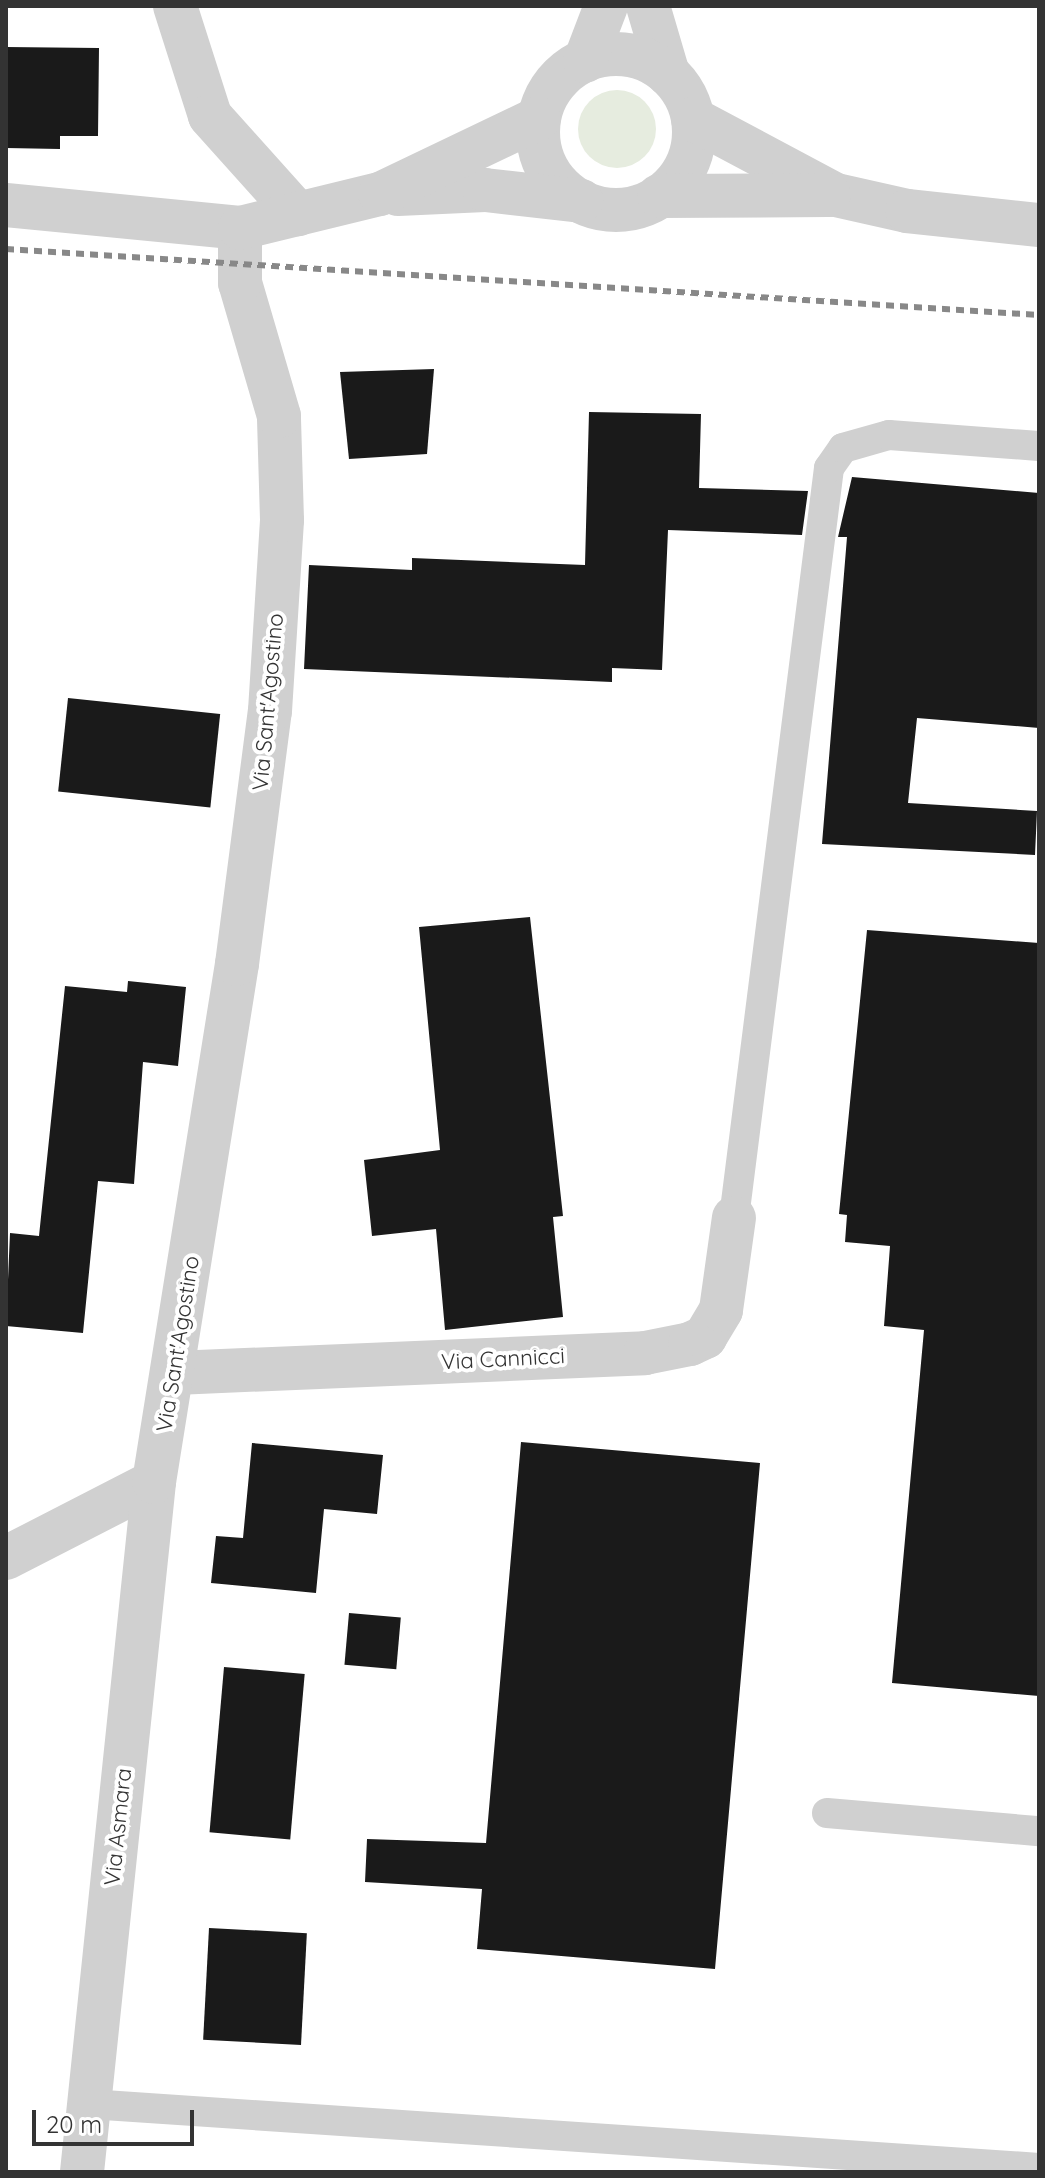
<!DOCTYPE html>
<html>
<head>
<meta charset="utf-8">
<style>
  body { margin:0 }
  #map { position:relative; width:1045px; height:2178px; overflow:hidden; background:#fff; font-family:Quicksand,sans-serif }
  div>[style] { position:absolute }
  .green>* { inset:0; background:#e6ecdf }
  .round { border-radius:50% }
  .building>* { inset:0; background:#1a1a1a; transform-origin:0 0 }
  .service>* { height:30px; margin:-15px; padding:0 15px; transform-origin:15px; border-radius:15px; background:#d0d0d0 }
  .minor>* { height:44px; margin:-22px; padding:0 22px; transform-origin:22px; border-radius:22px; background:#d0d0d0 }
  .tertiary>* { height:44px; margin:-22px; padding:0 22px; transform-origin:22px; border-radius:22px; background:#d0d0d0 }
  .tertiary>.ring { margin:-22px; padding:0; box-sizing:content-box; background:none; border:44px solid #d0d0d0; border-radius:50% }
  .rail>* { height:6px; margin-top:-3px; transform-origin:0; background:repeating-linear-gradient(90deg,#888 0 8px,transparent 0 14px) }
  span { translate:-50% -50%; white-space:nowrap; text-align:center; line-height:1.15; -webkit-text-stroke:8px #fff; paint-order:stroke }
  .street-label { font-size:22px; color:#333 }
  .frame { position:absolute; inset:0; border:8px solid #333; pointer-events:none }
  .scale { position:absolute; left:32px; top:2110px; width:162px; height:36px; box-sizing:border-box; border:4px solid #333; border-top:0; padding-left:10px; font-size:24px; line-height:28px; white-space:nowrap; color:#333; -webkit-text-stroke:6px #fff; paint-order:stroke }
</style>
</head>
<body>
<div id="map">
  <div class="green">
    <div class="round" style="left:578px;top:90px;width:78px;height:78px"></div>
  </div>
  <div class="building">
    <div style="clip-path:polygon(6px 47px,99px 48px,98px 136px,60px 136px,60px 149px,6px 148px)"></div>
    <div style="clip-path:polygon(434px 369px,427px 454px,349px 459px,340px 372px)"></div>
    <div style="clip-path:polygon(589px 412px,701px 414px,699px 488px,808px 491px,802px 535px,668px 530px,662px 670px,612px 668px,612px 682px,304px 669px,309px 565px,412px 570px,412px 558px,585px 565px)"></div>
    <div style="clip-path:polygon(852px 477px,1039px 493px,1039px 728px,917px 718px,908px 803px,1037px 811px,1035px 855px,822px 844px,847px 537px,838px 537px)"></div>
    <div style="left:68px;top:698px;width:153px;height:94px;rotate:6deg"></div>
    <div style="clip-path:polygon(530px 917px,563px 1216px,553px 1217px,563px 1317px,445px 1330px,436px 1229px,372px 1236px,364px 1160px,440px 1150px,419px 927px)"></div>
    <div style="clip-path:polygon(867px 930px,1039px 943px,1039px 1696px,892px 1683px,924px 1330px,884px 1326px,890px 1246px,845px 1242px,847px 1215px,839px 1214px)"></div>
    <div style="clip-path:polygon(128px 981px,186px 987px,178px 1066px,143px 1062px,134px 1184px,98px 1181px,83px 1333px,6px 1326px,10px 1233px,39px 1236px,65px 986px,127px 992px)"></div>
    <div style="clip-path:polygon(521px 1442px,760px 1463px,715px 1969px,477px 1949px,482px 1889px,365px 1882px,367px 1839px,486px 1843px)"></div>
    <div style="clip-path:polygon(252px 1443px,383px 1455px,377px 1514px,324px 1509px,316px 1593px,211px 1583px,216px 1536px,243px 1538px)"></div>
    <div style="left:349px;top:1613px;width:52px;height:52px;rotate:5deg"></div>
    <div style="left:224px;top:1667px;width:81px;height:166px;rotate:5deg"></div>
    <div style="left:209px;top:1928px;width:98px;height:112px;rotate:3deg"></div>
  </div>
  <div class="service">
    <div style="left:734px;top:1218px;width:756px;rotate:-82.78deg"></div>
    <div style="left:829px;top:468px;width:24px;rotate:-55deg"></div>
    <div style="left:843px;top:448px;width:48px;rotate:-15.8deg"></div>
    <div style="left:889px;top:435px;width:150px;rotate:4.2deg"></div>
    <div style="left:827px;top:1813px;width:213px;rotate:4.9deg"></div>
    <div style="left:89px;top:2104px;width:952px;rotate:3.85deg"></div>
  </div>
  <div class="minor">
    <div style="left:6px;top:205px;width:235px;rotate:5.6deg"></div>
    <div style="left:175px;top:1373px;width:470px;rotate:-2.4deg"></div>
    <div style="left:645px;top:1353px;width:46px;rotate:-11.3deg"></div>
    <div style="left:690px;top:1344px;width:17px;rotate:-25deg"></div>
    <div style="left:705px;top:1337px;width:31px;rotate:-59deg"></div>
    <div style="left:721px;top:1310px;width:93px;rotate:-82deg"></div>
    <div style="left:6px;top:1558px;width:166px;rotate:-27.2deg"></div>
  </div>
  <div class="tertiary">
    <div style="left:175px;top:6px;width:115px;rotate:72.3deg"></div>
    <div style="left:210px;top:116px;width:132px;rotate:48.1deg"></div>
    <div style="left:648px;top:6px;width:71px;rotate:73.6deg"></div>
    <div class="ring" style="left:538px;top:54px;width:112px;height:112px"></div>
    <div style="left:585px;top:61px;width:59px;rotate:-69.1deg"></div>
    <div style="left:693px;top:119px;width:162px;rotate:28deg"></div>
    <div style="left:836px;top:195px;width:73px;rotate:12.7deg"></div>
    <div style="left:907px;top:211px;width:133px;rotate:6.1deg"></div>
    <div style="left:398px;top:194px;width:87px;rotate:-2.6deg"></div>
    <div style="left:485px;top:190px;width:97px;rotate:6.5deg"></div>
    <div style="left:659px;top:196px;width:170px;rotate:-0.3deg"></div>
    <div style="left:82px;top:2172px;width:694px;rotate:-84.04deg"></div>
    <div style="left:154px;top:1482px;width:525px;rotate:-80.9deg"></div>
    <div style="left:237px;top:964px;width:255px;rotate:-82.6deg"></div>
    <div style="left:270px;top:711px;width:191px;rotate:-86.4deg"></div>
    <div style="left:282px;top:520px;width:104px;rotate:-91.7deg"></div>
    <div style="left:279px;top:416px;width:139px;rotate:-106.3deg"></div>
    <div style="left:240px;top:283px;width:55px;rotate:-90deg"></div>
    <div style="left:240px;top:228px;width:144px;rotate:-13.7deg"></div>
    <div style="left:380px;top:194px;width:176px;rotate:-25.5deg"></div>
  </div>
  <div class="rail">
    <div style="left:6px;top:249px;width:1035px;rotate:3.66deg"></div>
  </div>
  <div class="street-label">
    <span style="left:268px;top:702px;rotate:-85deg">Via Sant'Agostino</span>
    <span style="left:178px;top:1344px;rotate:-81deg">Via Sant'Agostino</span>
    <span style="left:503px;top:1359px;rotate:-3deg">Via Cannicci</span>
    <span style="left:118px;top:1827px;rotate:-84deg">Via Asmara</span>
  </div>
  <div class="frame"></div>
  <div class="scale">20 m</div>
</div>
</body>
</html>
